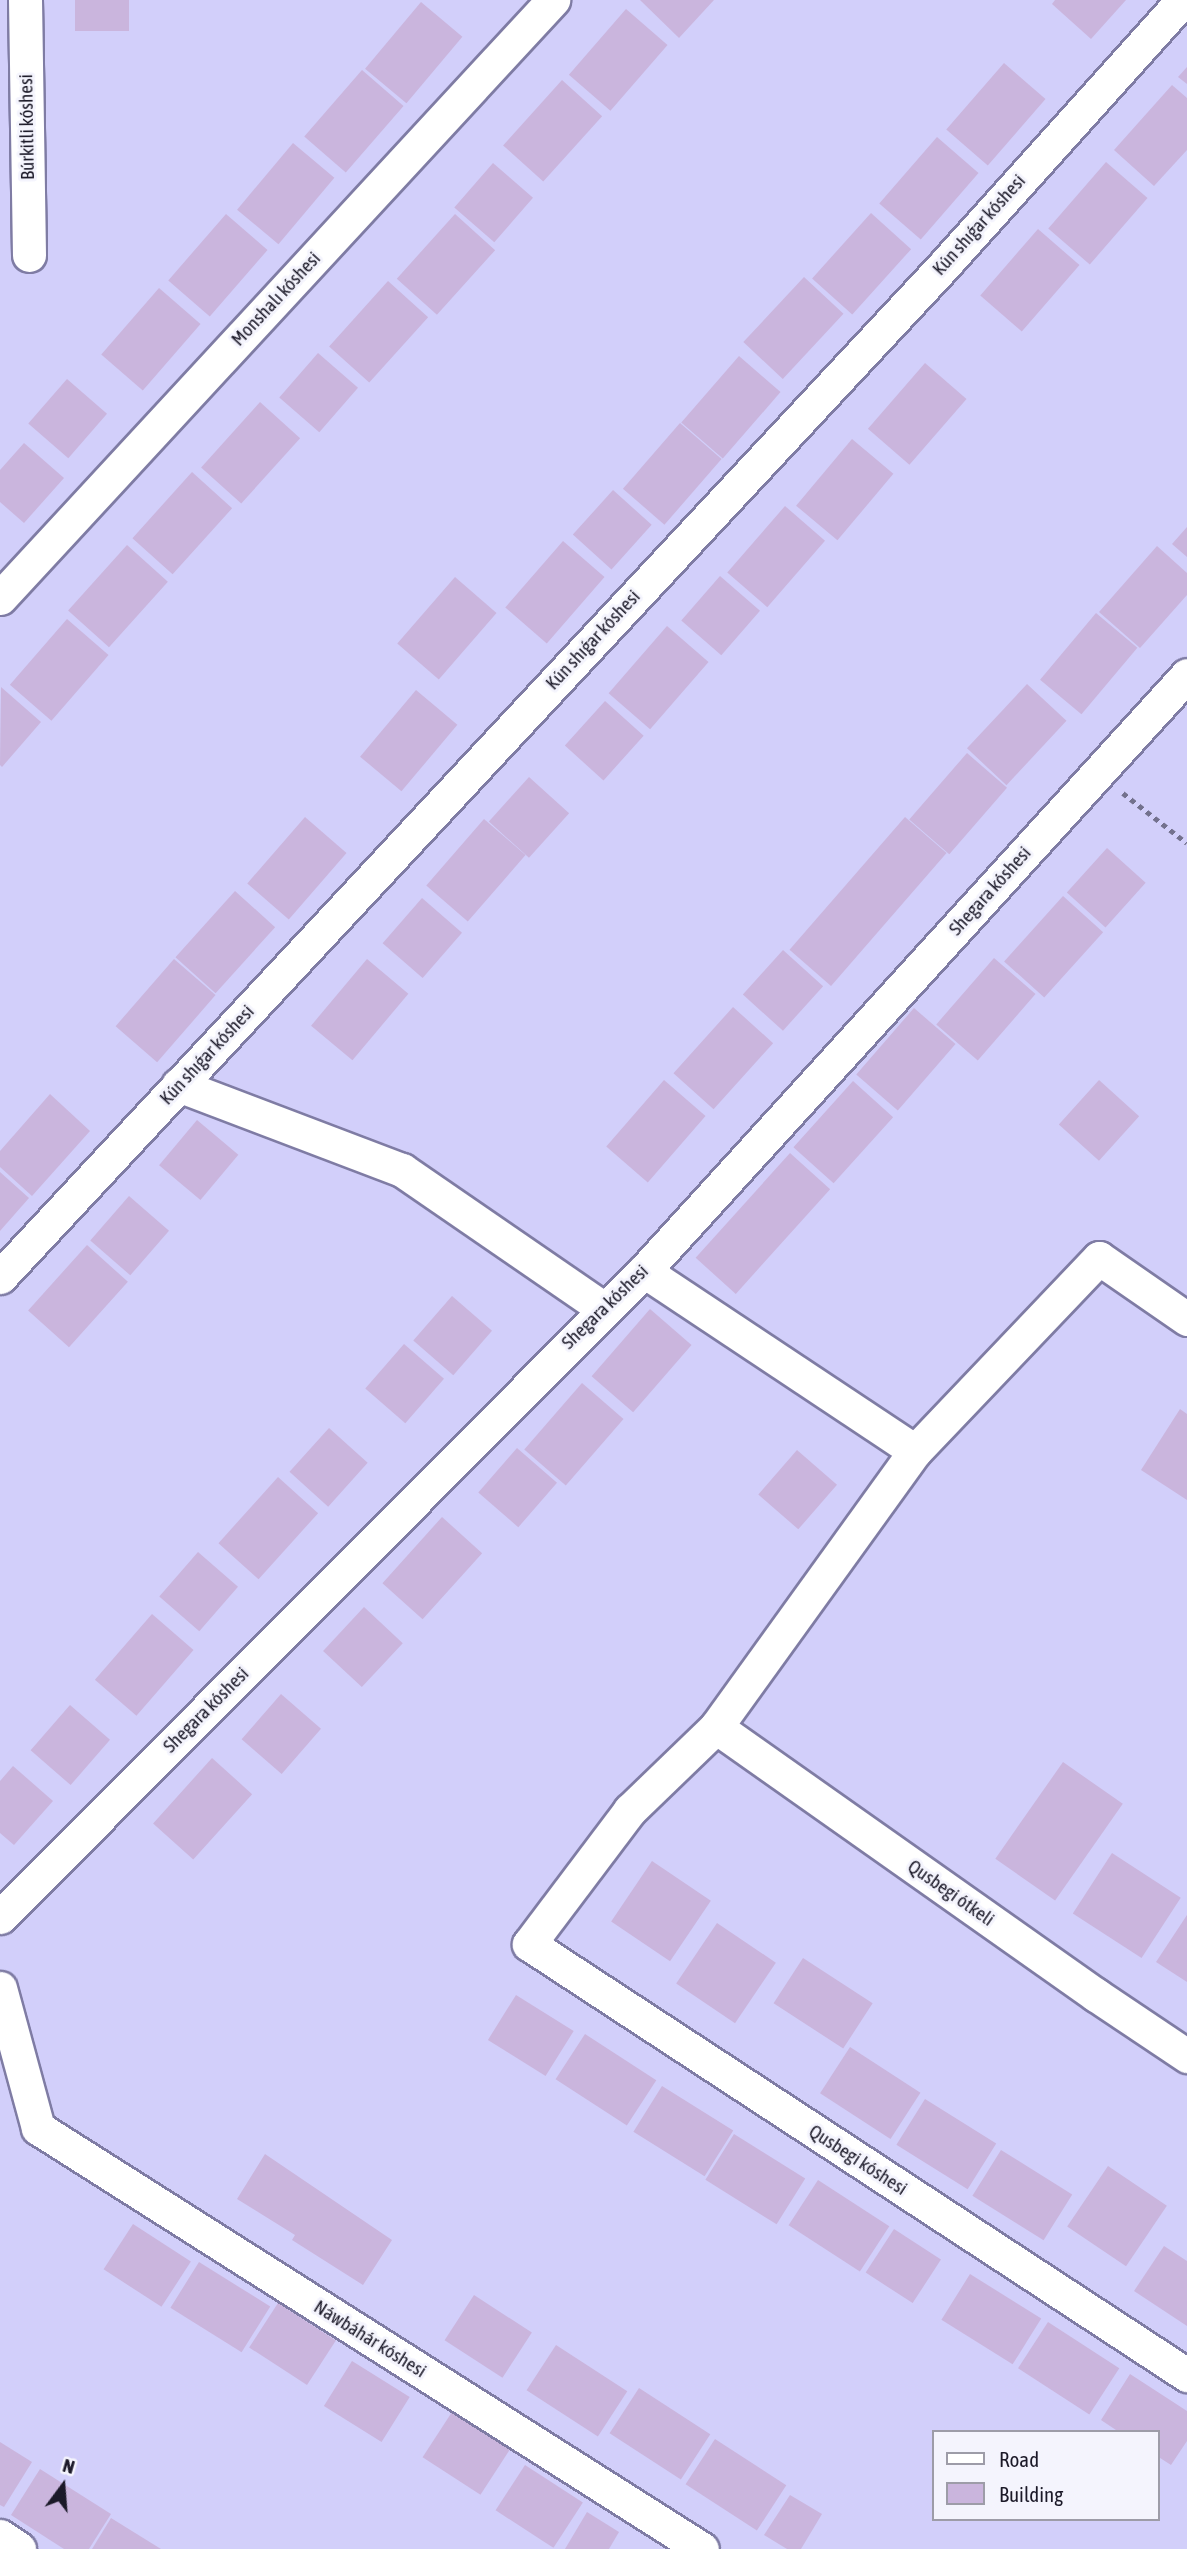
<!DOCTYPE html>
<html>
<head>
<meta charset="utf-8">
<style>
  body { margin:0 }
  #map { position:relative; width:1187px; height:2549px; overflow:hidden; background:#d2cffa; font-family:"Asap Condensed",sans-serif }
  div>[style] { position:absolute }
  .building>* { inset:0; background:#cab5dd; transform-origin:0 0 }
  .path>* { height:4.5px; margin-top:-2.25px; transform-origin:0; background:repeating-linear-gradient(90deg,#73718d 0 5px,transparent 0 10px) }
  .roads { filter:drop-shadow(2px 0 #7f7ca4) drop-shadow(-2px 0 #7f7ca4) drop-shadow(0 2px #7f7ca4) drop-shadow(0 -2px #7f7ca4) }
  .street>* { height:33px; margin:-16.5px; padding:0 16.5px; transform-origin:16.5px; border-radius:16.5px; background:#fff }
  span { translate:-50% -50%; white-space:nowrap; text-align:center; line-height:1.15; -webkit-text-stroke:6px #f4f4fd; paint-order:stroke }
  .street-label { font-size:19px; color:#1b1928 }
  .legend { position:absolute; left:932px; top:2430px; width:228px; height:91px; box-sizing:border-box; background:#f4f4fd; border:2px solid #9d9ca8; margin:0; padding:9px 12px; list-style:none; font-size:21px; color:#1b1928 }
  .legend li { display:flex; align-items:center; gap:14px; height:35px }
  .legend b { width:35px; border:2px solid #9d9ca8 }
  .north { position:absolute; left:28px; top:2451px; width:70px; height:70px; -webkit-text-stroke:5px #f4f4fd; paint-order:stroke; rotate:16deg; font-size:19px; font-weight:700; line-height:28px; text-align:center; color:#1b1928 }
  .north::after { content:''; display:block; margin:auto; width:24px; height:32px; background:#1b1928; clip-path:polygon(50% 0,100% 100%,50% 72%,0 100%) }
</style>
</head>
<body>
<div id="map">
  <div class="building">
    <div style="left:75px;top:0;width:54px;height:31px"></div>
    <div style="clip-path:polygon(640px 0,714px 0,679px 38px)"></div>
    <div style="clip-path:polygon(1055px 0,1126px 0,1091px 39px,1052px 4px)"></div>
    <div style="left:421px;top:2px;width:54px;height:87px;rotate:40deg"></div>
    <div style="left:626px;top:9px;width:55px;height:87px;rotate:41deg"></div>
    <div style="left:1004px;top:63px;width:55px;height:88px;rotate:41deg"></div>
    <div style="clip-path:polygon(1187px 67px,1187px 84px,1178px 77px)"></div>
    <div style="left:362px;top:70px;width:55px;height:88px;rotate:41deg"></div>
    <div style="left:562px;top:80px;width:54px;height:88px;rotate:42deg"></div>
    <div style="clip-path:polygon(1172px 85px,1187px 98px,1187px 150px,1154px 186px,1114px 150px)"></div>
    <div style="left:937px;top:137px;width:55px;height:88px;rotate:41deg"></div>
    <div style="left:293px;top:143px;width:54px;height:87px;rotate:40deg"></div>
    <div style="left:1106px;top:162px;width:55px;height:88px;rotate:41deg"></div>
    <div style="left:493px;top:163px;width:53px;height:59px;rotate:41deg"></div>
    <div style="left:871px;top:213px;width:54px;height:88px;rotate:42deg"></div>
    <div style="left:226px;top:214px;width:55px;height:88px;rotate:41deg"></div>
    <div style="left:455px;top:214px;width:54px;height:87px;rotate:42deg"></div>
    <div style="left:1038px;top:229px;width:55px;height:88px;rotate:41deg"></div>
    <div style="left:804px;top:277px;width:54px;height:89px;rotate:43deg"></div>
    <div style="left:388px;top:281px;width:54px;height:88px;rotate:42deg"></div>
    <div style="left:159px;top:288px;width:55px;height:88px;rotate:41deg"></div>
    <div style="left:318px;top:353px;width:53px;height:59px;rotate:41deg"></div>
    <div style="left:739px;top:356px;width:55px;height:88px;rotate:41deg"></div>
    <div style="left:925px;top:363px;width:55px;height:87px;rotate:41deg"></div>
    <div style="left:67px;top:379px;width:53px;height:59px;rotate:41deg"></div>
    <div style="left:260px;top:402px;width:54px;height:88px;rotate:42deg"></div>
    <div style="left:680px;top:423px;width:55px;height:87px;rotate:41deg"></div>
    <div style="left:852px;top:439px;width:54px;height:87px;rotate:40deg"></div>
    <div style="clip-path:polygon(24px 443px,64px 478px,24px 523px,0 502px,0 470px)"></div>
    <div style="left:192px;top:472px;width:54px;height:89px;rotate:42deg"></div>
    <div style="left:613px;top:490px;width:52px;height:60px;rotate:42deg"></div>
    <div style="left:785px;top:506px;width:53px;height:88px;rotate:41deg"></div>
    <div style="clip-path:polygon(1187px 527px,1187px 557px,1172px 544px)"></div>
    <div style="left:563px;top:541px;width:55px;height:88px;rotate:41deg"></div>
    <div style="left:127px;top:545px;width:55px;height:88px;rotate:42deg"></div>
    <div style="clip-path:polygon(1157px 546px,1187px 573px,1187px 595px,1140px 648px,1099px 612px)"></div>
    <div style="left:720px;top:576px;width:53px;height:59px;rotate:41deg"></div>
    <div style="left:455px;top:577px;width:55px;height:88px;rotate:41deg"></div>
    <div style="left:1096px;top:613px;width:54px;height:87px;rotate:40deg"></div>
    <div style="left:67px;top:619px;width:55px;height:87px;rotate:41deg"></div>
    <div style="left:667px;top:626px;width:55px;height:89px;rotate:41deg"></div>
    <div style="left:1027px;top:684px;width:54px;height:88px;rotate:43deg"></div>
    <div style="clip-path:polygon(1px 687px,41px 722px,2px 767px,0 765px)"></div>
    <div style="left:416px;top:690px;width:54px;height:87px;rotate:40deg"></div>
    <div style="left:605px;top:701px;width:52px;height:60px;rotate:42deg"></div>
    <div style="left:967px;top:753px;width:53px;height:88px;rotate:41deg"></div>
    <div style="left:529px;top:777px;width:54px;height:60px;rotate:42deg"></div>
    <div style="left:305px;top:817px;width:55px;height:88px;rotate:41deg"></div>
    <div style="left:905px;top:817px;width:55px;height:176px;rotate:41deg"></div>
    <div style="left:484px;top:819px;width:55px;height:88px;rotate:41deg"></div>
    <div style="left:1107px;top:848px;width:52px;height:60px;rotate:42deg"></div>
    <div style="left:235px;top:891px;width:54px;height:89px;rotate:42deg"></div>
    <div style="left:1063px;top:896px;width:54px;height:88px;rotate:42deg"></div>
    <div style="left:422px;top:898px;width:53px;height:60px;rotate:41deg"></div>
    <div style="left:783px;top:950px;width:54px;height:60px;rotate:42deg"></div>
    <div style="left:994px;top:958px;width:55px;height:88px;rotate:41deg"></div>
    <div style="left:174px;top:959px;width:55px;height:89px;rotate:41deg"></div>
    <div style="left:367px;top:959px;width:54px;height:87px;rotate:40deg"></div>
    <div style="left:733px;top:1007px;width:54px;height:89px;rotate:42deg"></div>
    <div style="left:914px;top:1008px;width:55px;height:88px;rotate:41deg"></div>
    <div style="left:664px;top:1080px;width:55px;height:88px;rotate:41deg"></div>
    <div style="left:1099px;top:1080px;width:54px;height:60px;rotate:42deg"></div>
    <div style="left:853px;top:1081px;width:54px;height:89px;rotate:42deg"></div>
    <div style="clip-path:polygon(50px 1094px,90px 1131px,32px 1196px,0 1167px,0 1151px)"></div>
    <div style="left:197px;top:1120px;width:54px;height:59px;rotate:40deg"></div>
    <div style="left:790px;top:1153px;width:54px;height:141px;rotate:42deg"></div>
    <div style="clip-path:polygon(0 1172px,29px 1198px,0 1231px)"></div>
    <div style="left:129px;top:1196px;width:53px;height:59px;rotate:41deg"></div>
    <div style="left:87px;top:1245px;width:55px;height:88px;rotate:42deg"></div>
    <div style="left:452px;top:1296px;width:53px;height:59px;rotate:41deg"></div>
    <div style="left:650px;top:1309px;width:55px;height:89px;rotate:41deg"></div>
    <div style="left:404px;top:1344px;width:53px;height:59px;rotate:41deg"></div>
    <div style="left:582px;top:1383px;width:55px;height:88px;rotate:41deg"></div>
    <div style="clip-path:polygon(1180px 1409px,1187px 1414px,1187px 1500px,1141px 1470px)"></div>
    <div style="left:329px;top:1428px;width:52px;height:59px;rotate:42deg"></div>
    <div style="left:517px;top:1448px;width:53px;height:59px;rotate:41deg"></div>
    <div style="left:797px;top:1450px;width:53px;height:59px;rotate:41deg"></div>
    <div style="left:278px;top:1477px;width:54px;height:89px;rotate:42deg"></div>
    <div style="left:442px;top:1517px;width:54px;height:89px;rotate:42deg"></div>
    <div style="left:198px;top:1552px;width:53px;height:59px;rotate:41deg"></div>
    <div style="left:364px;top:1607px;width:53px;height:60px;rotate:43deg"></div>
    <div style="left:152px;top:1614px;width:55px;height:87px;rotate:41deg"></div>
    <div style="left:281px;top:1694px;width:53px;height:60px;rotate:41deg"></div>
    <div style="left:70px;top:1705px;width:53px;height:60px;rotate:41deg"></div>
    <div style="left:212px;top:1758px;width:54px;height:88px;rotate:42deg"></div>
    <div style="left:1063px;top:1762px;width:73px;height:118px;rotate:35deg"></div>
    <div style="clip-path:polygon(13px 1766px,53px 1801px,14px 1845px,0 1833px,0 1781px)"></div>
    <div style="left:1112px;top:1853px;width:82px;height:72px;rotate:33deg"></div>
    <div style="left:652px;top:1861px;width:71px;height:73px;rotate:34deg"></div>
    <div style="clip-path:polygon(1187px 1915px,1187px 1982px,1156px 1962px)"></div>
    <div style="left:717px;top:1923px;width:71px;height:73px;rotate:34deg"></div>
    <div style="left:803px;top:1958px;width:83px;height:54px;rotate:33deg"></div>
    <div style="left:516px;top:1995px;width:68px;height:53px;rotate:32deg"></div>
    <div style="left:585px;top:2034px;width:85px;height:54px;rotate:33deg"></div>
    <div style="left:850px;top:2047px;width:84px;height:55px;rotate:33deg"></div>
    <div style="left:662px;top:2086px;width:84px;height:54px;rotate:32deg"></div>
    <div style="left:925px;top:2099px;width:84px;height:54px;rotate:32deg"></div>
    <div style="left:734px;top:2134px;width:84px;height:54px;rotate:32deg"></div>
    <div style="left:1001px;top:2150px;width:84px;height:54px;rotate:32deg"></div>
    <div style="clip-path:polygon(265px 2154px,392px 2240px,363px 2285px,292px 2240px,295px 2235px,237px 2199px)"></div>
    <div style="left:1108px;top:2166px;width:71px;height:73px;rotate:34deg"></div>
    <div style="left:818px;top:2180px;width:85px;height:54px;rotate:33deg"></div>
    <div style="left:133px;top:2224px;width:69px;height:54px;rotate:33deg"></div>
    <div style="left:894px;top:2229px;width:56px;height:52px;rotate:33deg"></div>
    <div style="clip-path:polygon(1164px 2246px,1187px 2261px,1187px 2326px,1134px 2291px)"></div>
    <div style="left:199px;top:2262px;width:84px;height:54px;rotate:32deg"></div>
    <div style="left:970px;top:2274px;width:84px;height:54px;rotate:32deg"></div>
    <div style="left:474px;top:2295px;width:69px;height:54px;rotate:33deg"></div>
    <div style="left:278px;top:2303px;width:69px;height:53px;rotate:33deg"></div>
    <div style="left:1048px;top:2322px;width:85px;height:55px;rotate:33deg"></div>
    <div style="left:556px;top:2345px;width:85px;height:54px;rotate:33deg"></div>
    <div style="left:352px;top:2361px;width:68px;height:53px;rotate:32deg"></div>
    <div style="clip-path:polygon(1130px 2374px,1187px 2411px,1187px 2441px,1171px 2465px,1157px 2456px,1157px 2432px,1119px 2432px,1101px 2420px)"></div>
    <div style="left:639px;top:2388px;width:85px;height:54px;rotate:33deg"></div>
    <div style="left:452px;top:2412px;width:69px;height:54px;rotate:33deg"></div>
    <div style="left:715px;top:2439px;width:85px;height:54px;rotate:33deg"></div>
    <div style="clip-path:polygon(0 2442px,32px 2462px,4px 2507px,0 2505px)"></div>
    <div style="left:525px;top:2465px;width:69px;height:54px;rotate:33deg"></div>
    <div style="clip-path:polygon(40px 2469px,111px 2514px,89px 2549px,64px 2549px,11px 2515px)"></div>
    <div style="clip-path:polygon(790px 2495px,822px 2514px,801px 2549px,787px 2549px,764px 2535px)"></div>
    <div style="clip-path:polygon(587px 2512px,619px 2532px,609px 2549px,565px 2549px)"></div>
    <div style="clip-path:polygon(111px 2518px,161px 2549px,92px 2549px)"></div>
  </div>
  <div class="path">
    <div style="left:1123px;top:793px;width:81px;rotate:38deg"></div>
  </div>
  <div class="roads">
    <div class="street">
      <div style="left:25px;top:0;width:255px;rotate:89.1deg"></div>
      <div style="left:0;top:598px;width:815px;rotate:-47.24deg"></div>
      <div style="left:178px;top:1085px;width:240px;rotate:20.8deg"></div>
      <div style="left:402px;top:1170px;width:244px;rotate:34.5deg"></div>
      <div style="left:644px;top:1271px;width:325px;rotate:33.6deg"></div>
      <div style="left:0;top:1277px;width:1388px;rotate:-46.98deg"></div>
      <div style="left:947px;top:262px;width:353px;rotate:-48deg"></div>
      <div style="left:1187px;top:1319px;width:107px;rotate:-145.3deg"></div>
      <div style="left:1099px;top:1258px;width:267px;rotate:133.6deg"></div>
      <div style="left:915px;top:1451px;width:340px;rotate:125.8deg"></div>
      <div style="left:716px;top:1727px;width:120px;rotate:136deg"></div>
      <div style="left:630px;top:1810px;width:168px;rotate:127deg"></div>
      <div style="left:529px;top:1944px;width:787px;rotate:33.23deg"></div>
      <div style="left:716px;top:1727px;width:465px;rotate:35.2deg"></div>
      <div style="left:1096px;top:1995px;width:110px;rotate:33.8deg"></div>
      <div style="left:0;top:1917px;width:912px;rotate:-45.09deg"></div>
      <div style="left:644px;top:1271px;width:806px;rotate:-47.66deg"></div>
      <div style="left:0;top:1988px;width:145px;rotate:74.8deg"></div>
      <div style="left:38px;top:2128px;width:786px;rotate:32.38deg"></div>
      <div style="left:0;top:2536px;width:23px;rotate:34deg"></div>
    </div>
  </div>
  <div class="street-label">
    <span style="left:27px;top:127px;rotate:-91deg">Búrkitli kóshesi</span>
    <span style="left:979px;top:225px;rotate:-48deg">Kún shıǵar kóshesi</span>
    <span style="left:276px;top:299px;rotate:-47deg">Monshalı kóshesi</span>
    <span style="left:593px;top:640px;rotate:-47deg">Kún shıǵar kóshesi</span>
    <span style="left:990px;top:891px;rotate:-48deg">Shegara kóshesi</span>
    <span style="left:207px;top:1055px;rotate:-47deg">Kún shıǵar kóshesi</span>
    <span style="left:605px;top:1307px;rotate:-44deg">Shegara kóshesi</span>
    <span style="left:206px;top:1710px;rotate:-45deg">Shegara kóshesi</span>
    <span style="left:951px;top:1893px;rotate:35deg">Qusbegi ótkeli</span>
    <span style="left:858px;top:2160px;rotate:33deg">Qusbegi kóshesi</span>
    <span style="left:370px;top:2339px;rotate:32deg">Náwbáhár kóshesi</span>
  </div>
  <ul class="legend">
  <li><b style="height:9px;background:#fff"></b>Road</li>
  <li><b style="height:19px;background:#cab5dd"></b>Building</li>
  </ul>
  <div class="north">N</div>
</div>
</body>
</html>
